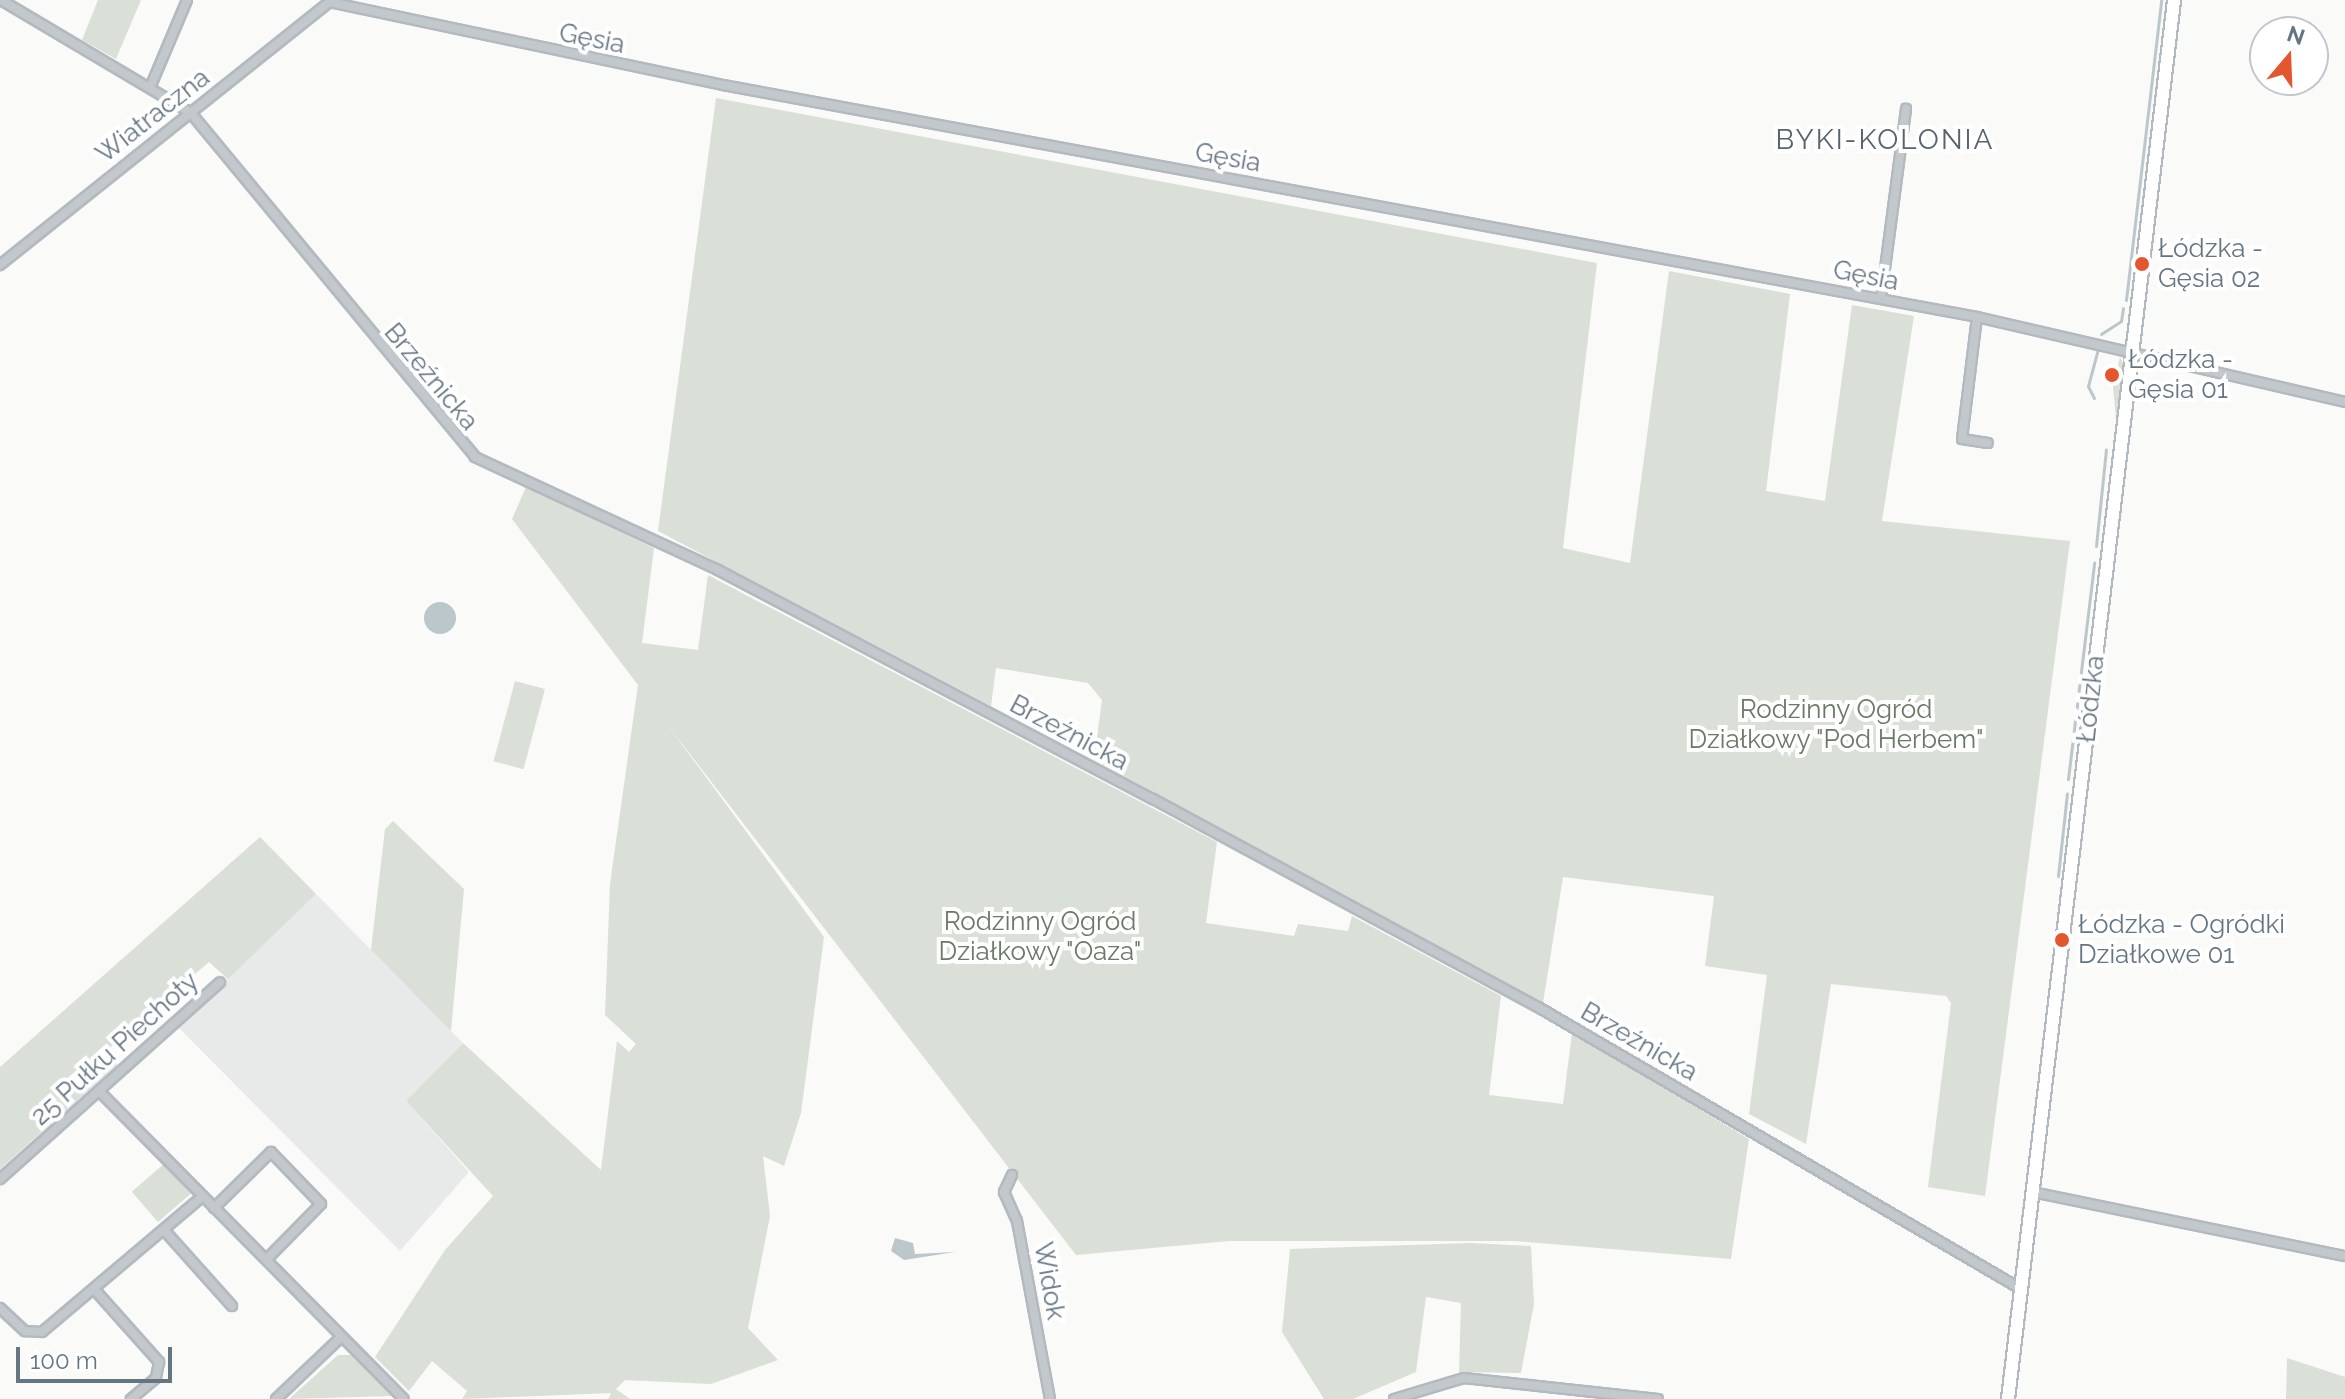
<!DOCTYPE html>
<html>
<head>
<meta charset="utf-8">
<style>
  body { margin:0 }
  #map { position:relative; width:2345px; height:1399px; overflow:hidden; background:#fafaf8; font-family:Raleway,sans-serif }
  div>[style] { position:absolute }
  .built>* { inset:0; background:#e8e9e9 }
  .green>* { inset:0; background:#dadfd7; transform-origin:0 0 }
  .water>* { inset:0; background:#bbc7cb }
  .round { border-radius:50% }
  .stream>* { height:3px; margin:-1.5px; padding:0 1.5px; transform-origin:1.5px; border-radius:1.5px; background:#bbc7cb }
  .roads { filter:drop-shadow(2px 0 #b3babf) drop-shadow(-2px 0 #b3babf) drop-shadow(0 2px #b3babf) drop-shadow(0 -2px #b3babf) }
  .minor>* { height:8px; margin:-4px; padding:0 4px; transform-origin:4px; border-radius:4px; background:#c3c8cc }
  .secondary>* { height:12px; margin:-6px; padding:0 6px; transform-origin:6px; border-radius:6px; background:#fff }
  .dots>* { width:22px; height:22px; translate:-50% -50%; box-sizing:border-box; border:4px solid #fff; border-radius:50% }
  span { translate:-50% -50%; white-space:nowrap; text-align:center; line-height:1.15; -webkit-text-stroke:8px #fff; paint-order:stroke }
  .street-label { font-size:26px; color:#657683 }
  .poi-label { font-size:26px; color:#657683 }
  .left { translate:0 -50%; text-align:left }
  .park-label { font-size:26px; color:#687a64 }
  .neighbourhood-label { font-size:28px; color:#57646e; letter-spacing:2px }
  .north { position:absolute; left:2249px; top:16px; width:80px; height:80px; box-sizing:border-box; background:#fff; border:2px solid #c1c8cd; border-radius:50%; rotate:19deg; font-size:22px; font-weight:700; line-height:32px; text-align:center; color:#657683 }
  .north::after { content:''; display:block; margin:auto; width:28px; height:36px; background:#e4572e; clip-path:polygon(50% 0,100% 100%,50% 72%,0 100%) }
  .scale { position:absolute; left:16px; top:1347px; width:156px; height:36px; box-sizing:border-box; border:4px solid #657683; border-top:0; padding-left:10px; font-size:24px; line-height:28px; white-space:nowrap; color:#657683; -webkit-text-stroke:6px #fff; paint-order:stroke }
</style>
</head>
<body>
<div id="map">
  <div class="built">
    <div style="clip-path:polygon(316px 894px,463px 1043px,406px 1101px,469px 1172px,400px 1251px,178px 1027px)"></div>
  </div>
  <div class="green">
    <div style="clip-path:polygon(98px 0,141px 0,116px 59px,82px 40px)"></div>
    <div style="clip-path:polygon(716px 98px,1597px 263px,1563px 548px,1630px 563px,1669px 271px,1790px 294px,1766px 491px,1825px 501px,1852px 305px,1914px 316px,1882px 521px,2070px 541px,1985px 1196px,1928px 1187px,1951px 1003px,1946px 996px,1831px 984px,1806px 1144px,1749px 1114px,1767px 975px,1705px 966px,1714px 896px,1563px 877px,1543px 1003px,1094px 760px,1102px 700px,1088px 683px,996px 668px,991px 706px,658px 531px)"></div>
    <div style="clip-path:polygon(2120px 357px,2124px 365px,2116px 419px,2113px 387px)"></div>
    <div style="clip-path:polygon(526px 487px,654px 548px,642px 643px,698px 650px,708px 575px,1217px 842px,1206px 923px,1294px 936px,1298px 924px,1348px 931px,1352px 916px,1501px 996px,1489px 1095px,1563px 1104px,1572px 1033px,1749px 1139px,1731px 1259px,1515px 1241px,1229px 1241px,1076px 1255px,666px 723px,824px 937px,801px 1113px,784px 1166px,763px 1156px,770px 1216px,748px 1328px,778px 1360px,711px 1384px,625px 1380px,616px 1389px,630px 1399px,608px 1399px,611px 1393px,462px 1399px,467px 1391px,432px 1361px,409px 1391px,375px 1357px,445px 1250px,493px 1196px,406px 1101px,463px 1043px,601px 1170px,617px 1041px,629px 1052px,636px 1044px,605px 1015px,610px 884px,638px 685px,512px 519px)"></div>
    <div style="left:515px;top:681px;width:31px;height:83px;rotate:15deg"></div>
    <div style="clip-path:polygon(393px 821px,464px 889px,451px 1031px,371px 950px,385px 829px)"></div>
    <div style="clip-path:polygon(260px 837px,316px 894px,228px 979px,209px 962px,106px 1051px,117px 1065px,0 1169px,0 1067px)"></div>
    <div style="left:165px;top:1163px;width:40px;height:44px;rotate:49deg"></div>
    <div style="clip-path:polygon(1470px 1243px,1531px 1246px,1534px 1304px,1521px 1373px,1459px 1372px,1461px 1303px,1426px 1297px,1416px 1372px,1353px 1399px,1324px 1399px,1282px 1332px,1290px 1249px)"></div>
    <div style="clip-path:polygon(338px 1355px,351px 1355px,392px 1396px,289px 1399px)"></div>
    <div style="clip-path:polygon(2287px 1358px,2345px 1377px,2345px 1399px,2286px 1399px)"></div>
  </div>
  <div class="water">
    <div class="round" style="left:424px;top:602px;width:32px;height:32px"></div>
    <div style="clip-path:polygon(895px 1238px,913px 1243px,915px 1254px,955px 1252px,904px 1260px,891px 1251px)"></div>
  </div>
  <div class="stream">
    <div style="left:2126px;top:300px;width:302px;rotate:-83.3deg"></div>
    <div style="left:2101px;top:334px;width:24px;rotate:-33deg"></div>
    <div style="left:2121px;top:321px;width:13px;rotate:-81deg"></div>
    <div style="left:2094px;top:398px;width:13px;rotate:-117deg"></div>
    <div style="left:2088px;top:386px;width:39px;rotate:-75deg"></div>
    <div style="left:2096px;top:546px;width:97px;rotate:-84.1deg"></div>
    <div style="left:2068px;top:779px;width:218px;rotate:-83.1deg"></div>
    <div style="left:2058px;top:876px;width:83px;rotate:-83.8deg"></div>
  </div>
  <div class="roads">
    <div class="minor">
      <div style="left:1px;top:0;width:220px;rotate:30.7deg"></div>
      <div style="left:190px;top:112px;width:447px;rotate:50.4deg"></div>
      <div style="left:475px;top:457px;width:268px;rotate:24.9deg"></div>
      <div style="left:718px;top:570px;width:492px;rotate:27.8deg"></div>
      <div style="left:1153px;top:799px;width:438px;rotate:28.4deg"></div>
      <div style="left:1538px;top:1007px;width:559px;rotate:30.28deg"></div>
      <div style="left:329px;top:2px;width:403px;rotate:11.9deg"></div>
      <div style="left:723px;top:85px;width:1275px;rotate:10.48deg"></div>
      <div style="left:1977px;top:317px;width:378px;rotate:13deg"></div>
      <div style="left:152px;top:83px;width:90px;rotate:-67.1deg"></div>
      <div style="left:0;top:265px;width:423px;rotate:-38.6deg"></div>
      <div style="left:1881px;top:299px;width:192px;rotate:-82.5deg"></div>
      <div style="left:1977px;top:317px;width:123px;rotate:97deg"></div>
      <div style="left:1962px;top:439px;width:26px;rotate:9deg"></div>
      <div style="left:99px;top:1091px;width:433px;rotate:45.3deg"></div>
      <div style="left:1012px;top:1175px;width:19px;rotate:115deg"></div>
      <div style="left:1004px;top:1192px;width:32px;rotate:66deg"></div>
      <div style="left:1017px;top:1221px;width:181px;rotate:79.5deg"></div>
      <div style="left:0;top:1179px;width:295px;rotate:-41.8deg"></div>
      <div style="left:2032px;top:1192px;width:319px;rotate:11.6deg"></div>
      <div style="left:214px;top:1208px;width:80px;rotate:-44.5deg"></div>
      <div style="left:271px;top:1152px;width:72px;rotate:46.1deg"></div>
      <div style="left:321px;top:1204px;width:77px;rotate:134.5deg"></div>
      <div style="left:164px;top:1230px;width:102px;rotate:48.2deg"></div>
      <div style="left:94px;top:1289px;width:98px;rotate:48.3deg"></div>
      <div style="left:159px;top:1362px;width:16px;rotate:101deg"></div>
      <div style="left:156px;top:1378px;width:33px;rotate:140deg"></div>
      <div style="left:0;top:1308px;width:34px;rotate:43deg"></div>
      <div style="left:25px;top:1331px;width:17px;rotate:3deg"></div>
      <div style="left:42px;top:1332px;width:209px;rotate:-40.2deg"></div>
      <div style="left:276px;top:1399px;width:88px;rotate:-43.6deg"></div>
      <div style="left:1394px;top:1399px;width:73px;rotate:-16.7deg"></div>
      <div style="left:1464px;top:1378px;width:195px;rotate:6.2deg"></div>
    </div>
    <div class="secondary">
      <div style="left:2008px;top:1399px;width:1409px;rotate:-83.23deg"></div>
    </div>
  </div>
  <div class="dots">
    <div style="left:2142px;top:264px;background:#e4572e"></div>
    <div style="left:2112px;top:375px;background:#e4572e"></div>
    <div style="left:2062px;top:940px;background:#e4572e"></div>
  </div>
  <div class="street-label">
    <span style="left:592px;top:39px;rotate:11deg">Gęsia</span>
    <span style="left:153px;top:116px;rotate:-38deg">Wiatraczna</span>
    <span style="left:1228px;top:158px;rotate:10deg">Gęsia</span>
    <span style="left:1866px;top:276px;rotate:11deg">Gęsia</span>
    <span style="left:431px;top:377px;rotate:50deg">Brzeźnicka</span>
    <span style="left:2091px;top:699px;rotate:-84deg">Łódzka</span>
    <span style="left:1069px;top:733px;rotate:28deg">Brzeźnicka</span>
    <span style="left:1639px;top:1042px;rotate:30deg">Brzeźnicka</span>
    <span style="left:115px;top:1049px;rotate:-42deg">25 Pułku Piechoty</span>
    <span style="left:1049px;top:1281px;rotate:80deg">Widok</span>
  </div>
  <div class="poi-label">
    <span class="left" style="left:2158px;top:264px">Łódzka -<br>Gęsia 02</span>
    <span class="left" style="left:2128px;top:375px">Łódzka -<br>Gęsia 01</span>
    <span class="left" style="left:2078px;top:940px">Łódzka - Ogródki<br>Działkowe 01</span>
  </div>
  <div class="park-label">
    <span style="left:1836px;top:725px">Rodzinny Ogród<br>Działkowy "Pod Herbem"</span>
    <span style="left:1040px;top:937px">Rodzinny Ogród<br>Działkowy "Oaza"</span>
  </div>
  <div class="neighbourhood-label">
    <span style="left:1885px;top:140px">BYKI-KOLONIA</span>
  </div>
  <div class="north">N</div>
  <div class="scale">100 m</div>
</div>
</body>
</html>
